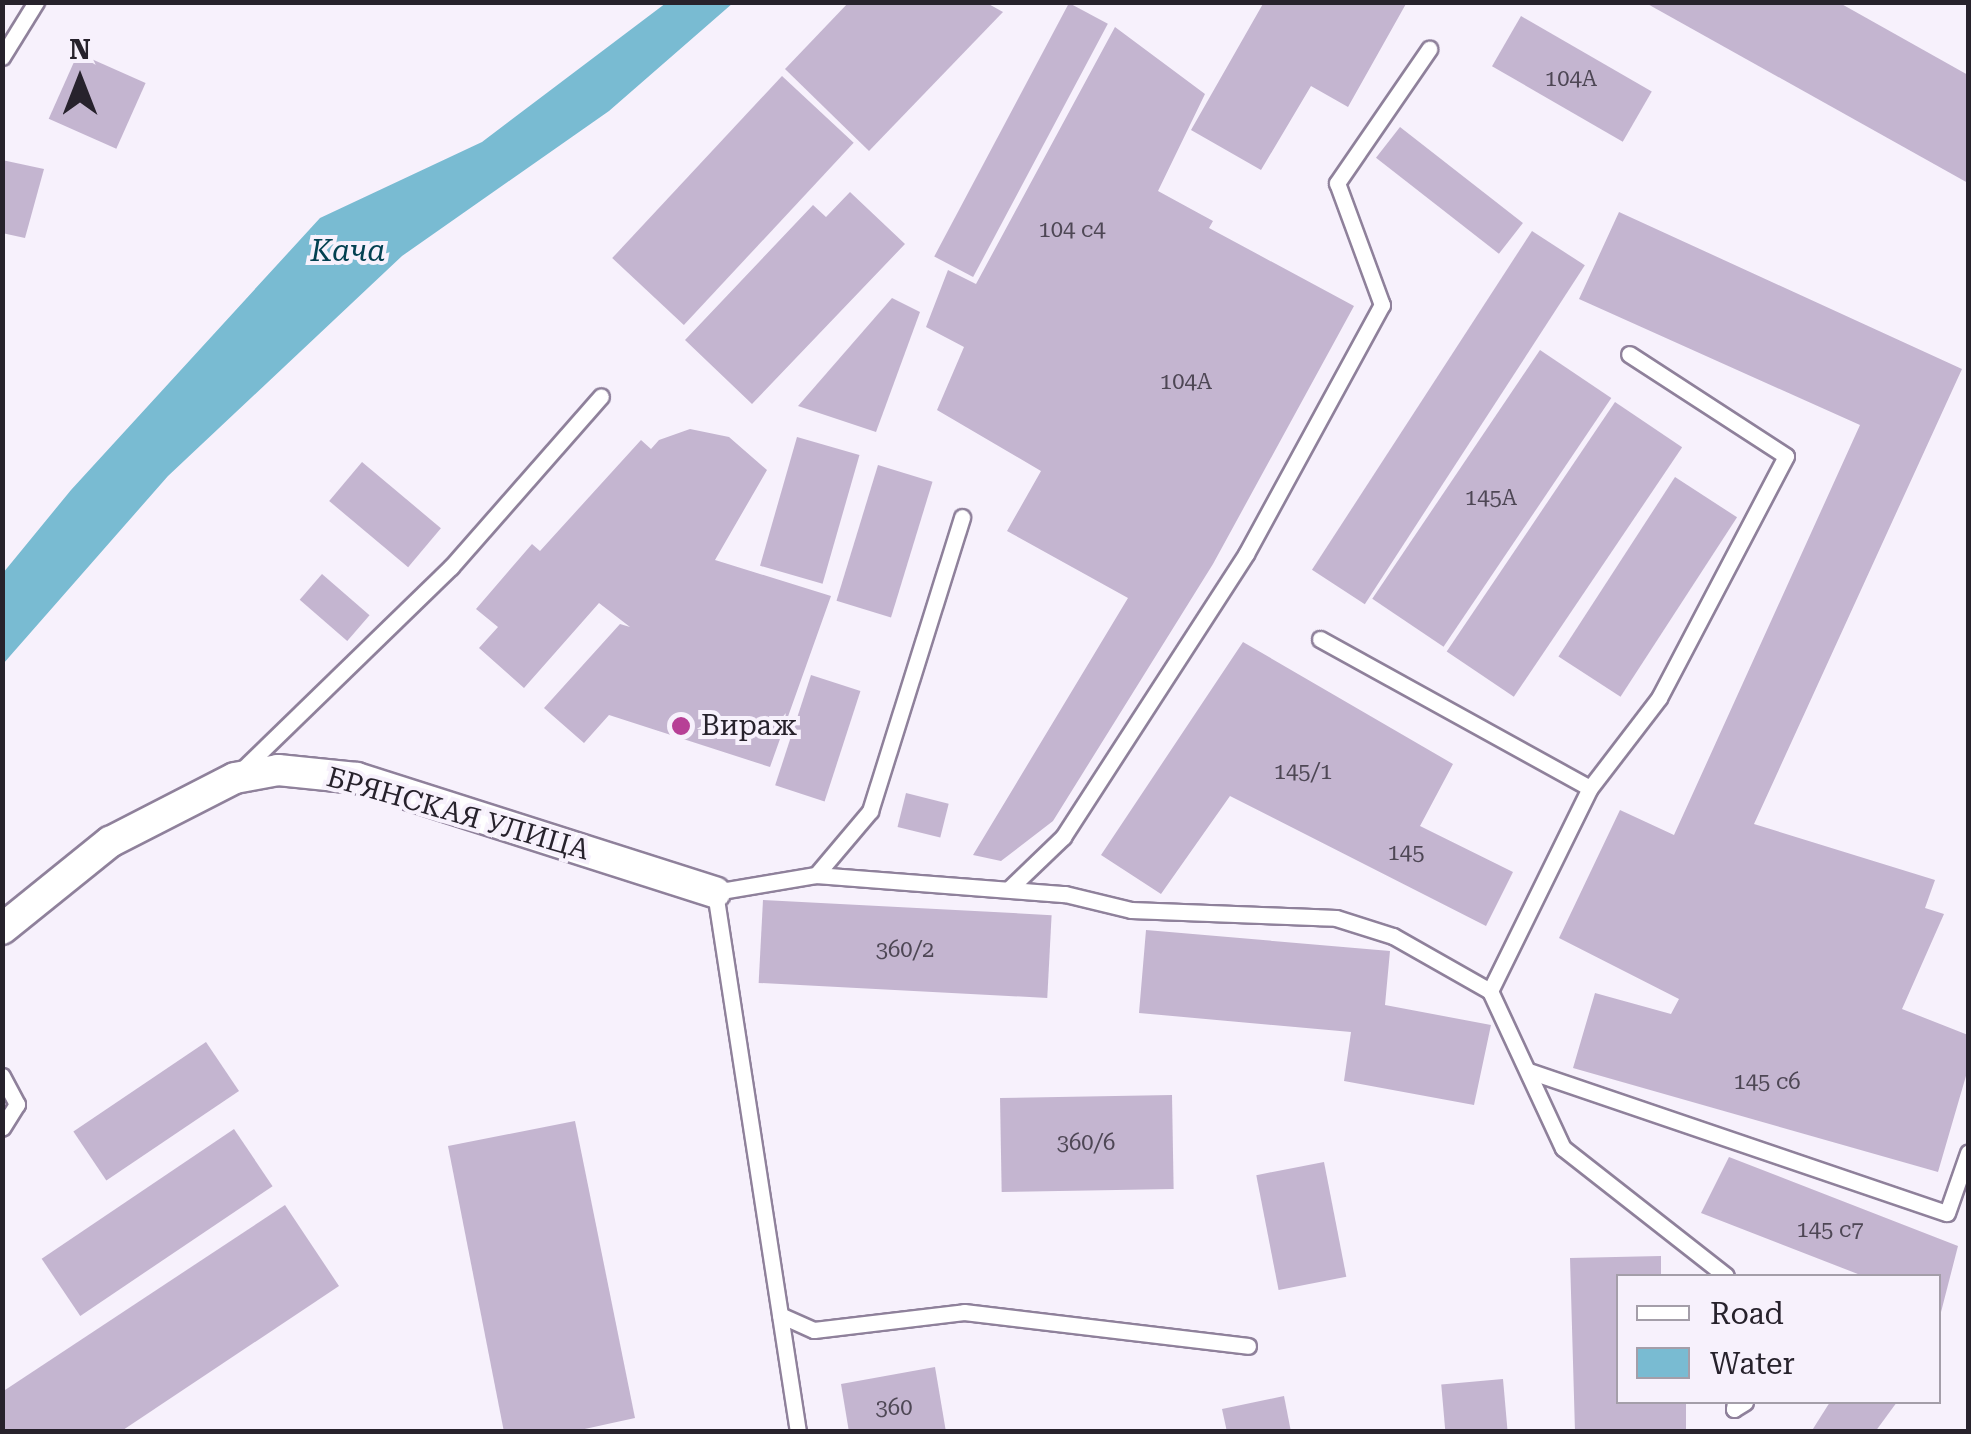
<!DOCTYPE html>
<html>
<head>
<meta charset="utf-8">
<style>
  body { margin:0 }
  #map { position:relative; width:1971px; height:1434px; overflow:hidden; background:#f7f1fc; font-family:"Roboto Serif",serif }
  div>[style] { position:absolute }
  .water>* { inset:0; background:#79bbd2 }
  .building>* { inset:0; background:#c4b5d0; transform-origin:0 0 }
  .roads { filter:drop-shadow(2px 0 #8f819b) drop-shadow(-2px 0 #8f819b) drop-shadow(0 2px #8f819b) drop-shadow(0 -2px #8f819b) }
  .lane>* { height:15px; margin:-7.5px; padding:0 7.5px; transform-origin:7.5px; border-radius:7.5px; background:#fff }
  .street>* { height:30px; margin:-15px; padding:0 15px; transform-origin:15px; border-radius:15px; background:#fff }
  .dots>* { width:28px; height:28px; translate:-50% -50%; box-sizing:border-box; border:5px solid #f7f1fc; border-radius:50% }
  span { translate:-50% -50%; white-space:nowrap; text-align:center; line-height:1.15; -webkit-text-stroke:8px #f7f1fc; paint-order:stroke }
  .number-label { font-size:22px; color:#4e4755 }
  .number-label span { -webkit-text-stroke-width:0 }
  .poi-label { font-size:28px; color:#27222c }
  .left { translate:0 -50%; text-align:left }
  .street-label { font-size:28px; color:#27222c }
  .water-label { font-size:30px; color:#034151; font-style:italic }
  .frame { position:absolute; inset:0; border:5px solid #27222c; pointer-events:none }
  .legend { position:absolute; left:1616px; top:1274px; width:325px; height:130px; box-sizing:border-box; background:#f7f1fc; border:2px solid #a49ea9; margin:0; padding:12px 18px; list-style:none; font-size:30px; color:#27222c }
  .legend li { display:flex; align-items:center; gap:20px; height:50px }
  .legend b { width:50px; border:2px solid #a49ea9 }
  .north { position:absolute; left:30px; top:30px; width:100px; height:100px; -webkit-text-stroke:8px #f7f1fc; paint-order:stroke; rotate:0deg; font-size:28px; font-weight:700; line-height:40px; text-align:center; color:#27222c }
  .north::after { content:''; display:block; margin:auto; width:35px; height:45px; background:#27222c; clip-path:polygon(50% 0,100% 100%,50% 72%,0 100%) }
</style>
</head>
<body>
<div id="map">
  <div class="water">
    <div style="clip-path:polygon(666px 3px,733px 3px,609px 111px,402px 256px,168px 476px,3px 664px,3px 573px,71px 490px,320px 218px,482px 142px)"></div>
  </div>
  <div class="building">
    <div style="clip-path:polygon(849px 2px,985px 2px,1003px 12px,869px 151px,785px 69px)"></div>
    <div style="clip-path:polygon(1264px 2px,1407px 2px,1348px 107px,1311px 86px,1261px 170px,1191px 130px)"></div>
    <div style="clip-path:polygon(1644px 2px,1838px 2px,1968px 75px,1968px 183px)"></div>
    <div style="left:1069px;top:3px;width:44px;height:287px;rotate:28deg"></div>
    <div style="left:1521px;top:16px;width:151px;height:58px;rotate:30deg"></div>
    <div style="clip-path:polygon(1115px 27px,1205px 94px,1158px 191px,1213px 221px,1209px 228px,1354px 306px,1213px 564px,1053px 821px,1001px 861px,973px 855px,1128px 598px,1007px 531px,1041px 471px,937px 410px,964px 347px,926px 327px,948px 270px,976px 284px)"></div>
    <div style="left:78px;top:53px;width:74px;height:72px;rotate:24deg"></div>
    <div style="left:782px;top:76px;width:98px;height:249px;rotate:43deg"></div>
    <div style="left:1400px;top:127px;width:156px;height:39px;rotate:38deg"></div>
    <div style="clip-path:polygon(2px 160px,44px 169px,25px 238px,2px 233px)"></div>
    <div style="clip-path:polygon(850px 192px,905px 244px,752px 404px,685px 340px,813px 205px,826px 217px)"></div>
    <div style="clip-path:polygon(1619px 212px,1962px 369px,1754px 824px,1935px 880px,1925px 908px,1944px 914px,1902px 1009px,1968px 1035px,1968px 1069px,1938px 1172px,1573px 1068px,1595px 993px,1671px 1014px,1679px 999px,1559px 938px,1620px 810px,1674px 835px,1860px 425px,1579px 299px)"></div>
    <div style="left:1532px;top:231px;width:63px;height:404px;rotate:33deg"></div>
    <div style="clip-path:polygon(892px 298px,920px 312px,876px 432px,798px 406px)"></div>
    <div style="left:1540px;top:350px;width:86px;height:300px;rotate:34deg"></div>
    <div style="left:1615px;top:402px;width:81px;height:301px;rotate:34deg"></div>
    <div style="clip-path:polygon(690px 429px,729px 437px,767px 470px,715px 560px,831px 596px,770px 767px,609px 715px,584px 743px,544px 708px,620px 624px,630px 627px,599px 603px,524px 688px,479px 648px,498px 627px,476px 609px,532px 544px,540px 551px,641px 440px,651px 449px,659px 440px)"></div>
    <div style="left:797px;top:437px;width:65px;height:134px;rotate:16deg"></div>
    <div style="left:362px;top:462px;width:103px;height:51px;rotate:40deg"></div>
    <div style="left:878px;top:465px;width:57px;height:142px;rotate:17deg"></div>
    <div style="left:1675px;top:477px;width:74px;height:214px;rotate:33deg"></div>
    <div style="left:322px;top:574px;width:63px;height:34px;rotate:41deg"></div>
    <div style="clip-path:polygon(1243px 642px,1453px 764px,1420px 826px,1513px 872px,1486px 926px,1230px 796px,1161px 894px,1101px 855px)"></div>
    <div style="left:811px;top:675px;width:52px;height:116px;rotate:18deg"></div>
    <div style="left:906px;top:793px;width:44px;height:35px;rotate:14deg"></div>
    <div style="left:763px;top:900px;width:289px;height:83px;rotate:3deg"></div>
    <div style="clip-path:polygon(1146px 930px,1390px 951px,1385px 1005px,1491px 1025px,1474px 1105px,1344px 1081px,1351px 1032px,1139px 1013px)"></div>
    <div style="left:206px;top:1042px;width:59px;height:160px;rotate:56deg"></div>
    <div style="left:1172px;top:1095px;width:94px;height:172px;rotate:89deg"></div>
    <div style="clip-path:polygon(575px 1121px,635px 1418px,571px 1432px,504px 1432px,448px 1146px)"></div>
    <div style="left:234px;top:1129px;width:69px;height:232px;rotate:56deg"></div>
    <div style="clip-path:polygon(1729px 1157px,1958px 1246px,1940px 1316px,1938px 1276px,1863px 1276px,1701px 1213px)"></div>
    <div style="left:1324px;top:1162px;width:117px;height:69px;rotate:79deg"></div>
    <div style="clip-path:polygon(285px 1205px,339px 1286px,120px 1432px,2px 1432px,2px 1392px)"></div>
    <div style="clip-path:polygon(1661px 1256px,1661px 1276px,1618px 1276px,1618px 1402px,1686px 1402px,1686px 1432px,1575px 1432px,1570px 1258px)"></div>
    <div style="clip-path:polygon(935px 1367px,946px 1432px,849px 1432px,841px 1384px)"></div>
    <div style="left:1503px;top:1379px;width:53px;height:62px;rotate:85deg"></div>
    <div style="clip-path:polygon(1284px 1396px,1291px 1432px,1227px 1432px,1222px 1409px)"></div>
    <div style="clip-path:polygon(1830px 1402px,1897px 1402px,1875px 1432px,1811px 1432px)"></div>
  </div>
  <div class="roads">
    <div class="lane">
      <div style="left:2px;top:57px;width:65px;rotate:-58.3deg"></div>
      <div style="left:1320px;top:639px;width:308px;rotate:28.9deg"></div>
      <div style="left:241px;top:771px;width:293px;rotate:-44.2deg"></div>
      <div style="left:451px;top:567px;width:227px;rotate:-48.7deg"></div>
      <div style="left:816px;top:875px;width:250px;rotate:4.4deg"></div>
      <div style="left:1065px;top:894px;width:68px;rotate:13.6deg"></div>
      <div style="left:1131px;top:910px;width:205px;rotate:2.2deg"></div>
      <div style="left:1336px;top:918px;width:60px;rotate:17.5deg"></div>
      <div style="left:1393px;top:936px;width:112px;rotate:29.6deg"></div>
      <div style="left:1490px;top:991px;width:226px;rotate:-63.8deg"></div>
      <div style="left:1590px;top:788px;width:113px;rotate:-52.5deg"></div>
      <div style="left:1659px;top:698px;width:273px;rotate:-62.3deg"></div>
      <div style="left:1786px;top:456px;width:187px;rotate:-147deg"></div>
      <div style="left:1010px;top:888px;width:74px;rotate:-43.9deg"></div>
      <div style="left:1063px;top:837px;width:337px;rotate:-57.1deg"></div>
      <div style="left:1246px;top:554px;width:284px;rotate:-61.4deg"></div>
      <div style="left:1382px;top:305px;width:130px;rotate:-110.2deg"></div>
      <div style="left:1337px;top:183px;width:163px;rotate:-55.5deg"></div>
      <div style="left:1490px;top:991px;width:173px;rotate:65.1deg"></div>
      <div style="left:1563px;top:1148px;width:207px;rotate:38.1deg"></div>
      <div style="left:1529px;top:1071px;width:441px;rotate:18.8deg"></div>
      <div style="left:1947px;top:1213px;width:64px;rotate:-70.7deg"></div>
      <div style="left:2px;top:1076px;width:32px;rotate:62deg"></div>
      <div style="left:17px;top:1104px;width:28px;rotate:122deg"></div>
      <div style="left:780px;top:1315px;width:37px;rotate:24deg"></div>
      <div style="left:814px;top:1330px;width:151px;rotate:-6.8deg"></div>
      <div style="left:964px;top:1312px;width:286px;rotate:6.8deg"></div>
      <div style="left:1735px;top:1402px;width:7px;rotate:98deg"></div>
      <div style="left:1734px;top:1409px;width:13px;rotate:-32deg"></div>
      <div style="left:798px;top:1432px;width:546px;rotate:-98.74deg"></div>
      <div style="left:715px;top:892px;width:102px;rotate:-9.6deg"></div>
      <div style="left:816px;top:875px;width:84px;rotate:-49.8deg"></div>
      <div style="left:870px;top:811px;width:308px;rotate:-72.6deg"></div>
    </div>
    <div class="street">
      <div style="left:2px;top:929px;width:139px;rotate:-38.9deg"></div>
      <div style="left:110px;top:842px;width:140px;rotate:-27.1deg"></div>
      <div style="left:235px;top:778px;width:44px;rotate:-10.5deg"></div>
      <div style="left:278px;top:770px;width:79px;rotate:5.8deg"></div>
      <div style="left:357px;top:778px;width:376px;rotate:17.7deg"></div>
    </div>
  </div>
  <div class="dots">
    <div style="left:681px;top:726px;background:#b74096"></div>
  </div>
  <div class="number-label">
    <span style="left:1571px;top:79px">104А</span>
    <span style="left:1072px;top:230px">104 с4</span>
    <span style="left:1186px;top:382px">104А</span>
    <span style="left:1491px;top:498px">145А</span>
    <span style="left:1303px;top:772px">145/1</span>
    <span style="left:1406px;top:853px">145</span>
    <span style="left:905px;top:950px">360/2</span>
    <span style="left:1767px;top:1082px">145 с6</span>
    <span style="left:1086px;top:1143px">360/6</span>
    <span style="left:1830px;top:1230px">145 с7</span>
    <span style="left:894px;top:1408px">360</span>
  </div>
  <div class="poi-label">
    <span class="left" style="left:701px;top:726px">Вираж</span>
  </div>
  <div class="street-label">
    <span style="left:458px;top:814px;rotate:16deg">БРЯНСКАЯ УЛИЦА</span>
  </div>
  <div class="water-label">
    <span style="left:348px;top:251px">Кача</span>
  </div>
  <div class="frame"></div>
  <ul class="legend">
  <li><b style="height:12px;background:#fff"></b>Road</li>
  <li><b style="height:28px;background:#79bbd2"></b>Water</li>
  </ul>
  <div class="north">N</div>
</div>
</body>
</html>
